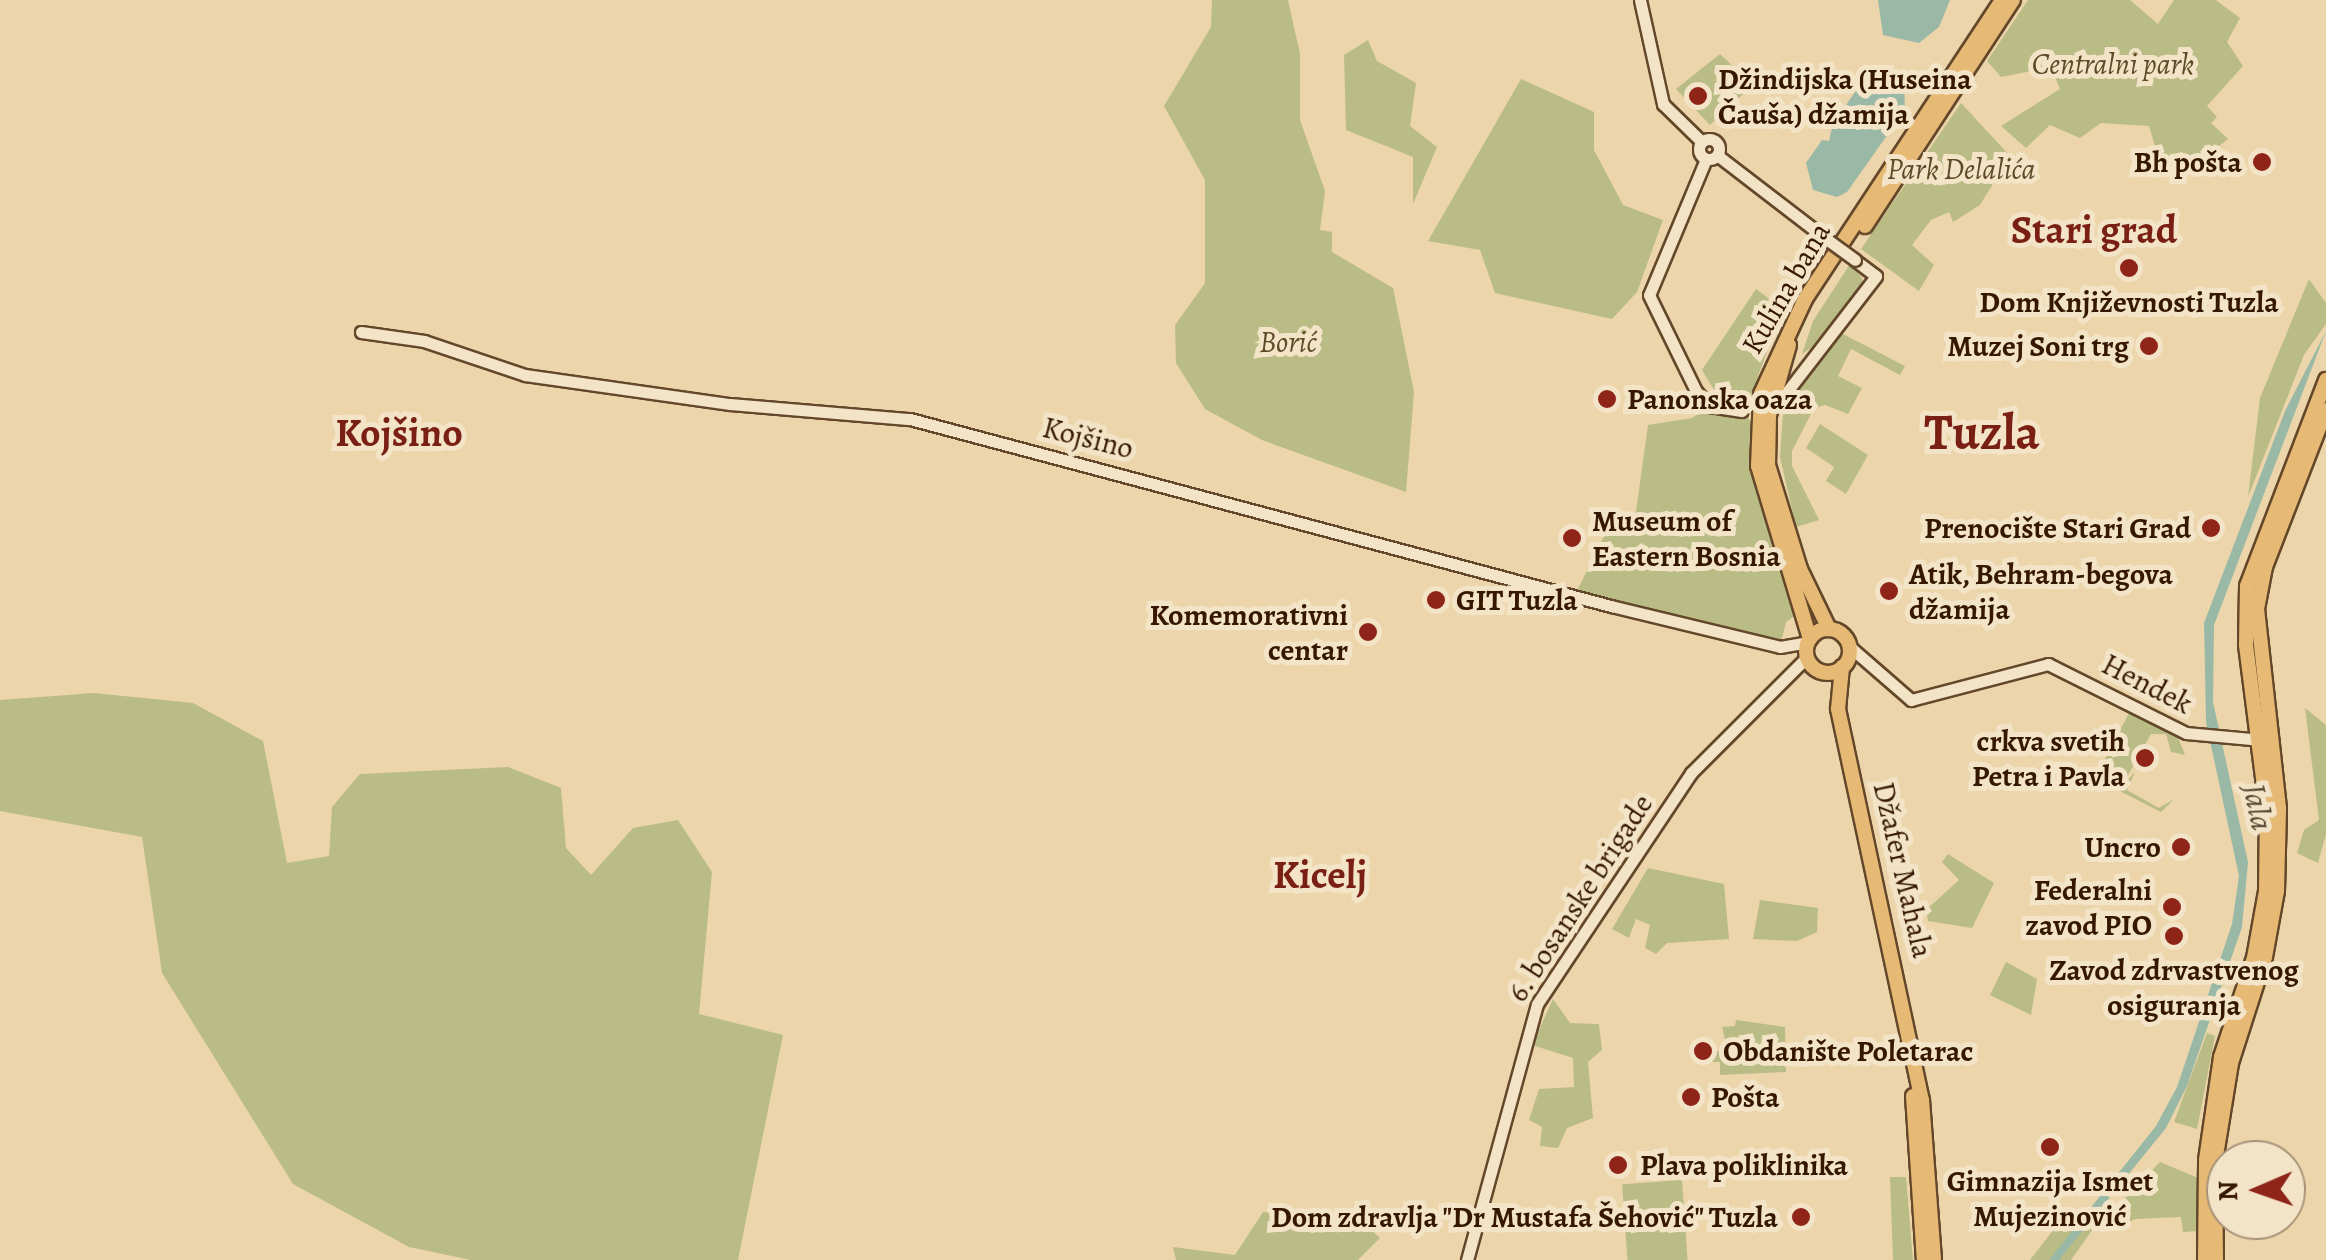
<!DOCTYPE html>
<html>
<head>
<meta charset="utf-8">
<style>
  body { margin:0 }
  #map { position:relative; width:2326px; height:1260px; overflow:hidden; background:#ecd5aa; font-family:Alegreya,serif }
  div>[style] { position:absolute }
  .green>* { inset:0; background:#babc86; transform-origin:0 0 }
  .water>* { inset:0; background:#99b9a6 }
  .roads { filter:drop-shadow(2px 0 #64472a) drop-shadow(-2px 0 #64472a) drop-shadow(0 2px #64472a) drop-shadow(0 -2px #64472a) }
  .minor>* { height:11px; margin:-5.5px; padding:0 5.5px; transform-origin:5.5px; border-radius:5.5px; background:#f3e4c8 }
  .minor>.ring { margin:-5.5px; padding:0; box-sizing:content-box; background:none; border:11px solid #f3e4c8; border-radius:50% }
  .major>* { height:14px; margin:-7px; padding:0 7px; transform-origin:7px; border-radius:7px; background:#e6ba75 }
  .major>.ring { margin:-7px; padding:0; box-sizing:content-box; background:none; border:14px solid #e6ba75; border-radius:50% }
  .bridges { filter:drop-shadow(2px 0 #64472a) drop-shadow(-2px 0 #64472a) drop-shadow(0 2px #64472a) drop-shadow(0 -2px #64472a) }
  .minor-bridge>* { height:11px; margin:-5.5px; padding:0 5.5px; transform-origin:5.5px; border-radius:5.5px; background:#f3e4c8 }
  .dots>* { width:28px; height:28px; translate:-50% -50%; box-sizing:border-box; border:5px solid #f3e4c8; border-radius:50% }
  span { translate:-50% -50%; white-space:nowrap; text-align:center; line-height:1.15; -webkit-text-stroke:10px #f3e4c8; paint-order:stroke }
  .park-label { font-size:30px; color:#5e4928; font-style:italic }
  .poi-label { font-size:30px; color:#361800; font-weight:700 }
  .left { translate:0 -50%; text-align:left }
  .right { translate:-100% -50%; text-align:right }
  .street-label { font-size:30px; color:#361800 }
  .water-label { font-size:32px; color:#544832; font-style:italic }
  .district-label { font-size:40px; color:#7a1f14; font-weight:700 }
  .town-label { font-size:50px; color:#7a1f14; font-weight:700 }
  .north { position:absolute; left:2206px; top:1140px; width:100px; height:100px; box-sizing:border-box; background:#f3e4c8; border:2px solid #a79278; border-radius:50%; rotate:268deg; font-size:28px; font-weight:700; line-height:40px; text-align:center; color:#361800 }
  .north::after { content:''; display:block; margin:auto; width:35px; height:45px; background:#8f2418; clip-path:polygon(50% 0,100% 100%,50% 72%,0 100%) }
</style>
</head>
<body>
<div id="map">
  <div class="green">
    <div style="clip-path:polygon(1212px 0,1288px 0,1300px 54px,1300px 120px,1325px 191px,1320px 230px,1332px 232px,1332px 252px,1393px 288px,1414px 392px,1406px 492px,1262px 440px,1205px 409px,1176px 363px,1175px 325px,1205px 283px,1205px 180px,1164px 106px,1211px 27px)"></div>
    <div style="clip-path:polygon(2028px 0,2130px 0,2158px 24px,2174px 0,2216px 0,2240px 18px,2227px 42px,2243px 66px,2207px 106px,2217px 117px,2211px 123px,2228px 139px,2176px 180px,2163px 173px,2149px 126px,2101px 123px,2080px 138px,2050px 125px,2026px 148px,2001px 126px,2060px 89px,2051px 67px,2001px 77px,1987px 61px)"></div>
    <div style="clip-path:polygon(1368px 40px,1377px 61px,1416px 83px,1410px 126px,1437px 147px,1413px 204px,1413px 157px,1346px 130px,1344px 55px)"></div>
    <div style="clip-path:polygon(1720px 54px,1753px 85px,1710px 125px,1676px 89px)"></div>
    <div style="clip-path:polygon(1521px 79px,1594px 112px,1594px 150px,1623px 205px,1663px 220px,1637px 292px,1612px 319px,1495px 293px,1480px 250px,1428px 241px)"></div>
    <div style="clip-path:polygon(1961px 103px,2010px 156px,1980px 205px,1953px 222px,1949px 212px,1931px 220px,1912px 245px,1934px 265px,1919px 291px,1861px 249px)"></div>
    <div style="clip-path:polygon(1850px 264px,1862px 278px,1862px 288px,1819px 343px,1802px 354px,1813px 321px)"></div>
    <div style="clip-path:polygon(2309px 279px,2326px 303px,2326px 324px,2304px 355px,2248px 497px,2260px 398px)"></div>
    <div style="clip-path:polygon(1756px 289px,1783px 309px,1749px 400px,1721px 401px,1702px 370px)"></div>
    <div style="clip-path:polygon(1841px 333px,1905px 366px,1900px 375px,1851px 349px,1838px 376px,1862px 388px,1848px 414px,1825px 405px,1814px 408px,1792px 451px,1792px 466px,1819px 520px,1796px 527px,1780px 457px,1783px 414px,1795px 386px)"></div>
    <div style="clip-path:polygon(1709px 406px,1742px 411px,1753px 424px,1753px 475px,1797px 614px,1786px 622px,1780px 647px,1574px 597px,1607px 530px,1634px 526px,1648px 425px,1692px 418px)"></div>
    <div style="clip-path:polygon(1820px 424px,1868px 455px,1846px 494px,1826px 481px,1834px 467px,1806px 448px)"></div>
    <div style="clip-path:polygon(94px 693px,193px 703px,263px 741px,287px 863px,329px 856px,332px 807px,360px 774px,508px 767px,561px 788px,566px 848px,591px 875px,633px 828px,678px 820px,712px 872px,699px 1014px,783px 1035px,738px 1260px,471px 1260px,409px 1247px,293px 1184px,162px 973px,142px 837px,0 811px,0 700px)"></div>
    <div style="clip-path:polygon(2305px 708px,2326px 725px,2326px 834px,2318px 863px,2297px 853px,2304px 830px,2319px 820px)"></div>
    <div style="clip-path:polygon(2130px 711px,2178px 737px,2185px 755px,2171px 752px,2166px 734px,2151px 734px,2122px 786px,2135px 772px,2127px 790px,2159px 808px,2174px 799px,2161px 812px,2112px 787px,2115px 777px,2100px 769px)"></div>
    <div style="clip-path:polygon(1948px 854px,1994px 883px,1972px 928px,1928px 921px,1926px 910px,1959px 880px,1942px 862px)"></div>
    <div style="clip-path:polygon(1648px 868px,1724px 884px,1729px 939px,1667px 943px,1656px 954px,1645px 948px,1650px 925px,1636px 919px,1629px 938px,1612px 929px)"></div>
    <div style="clip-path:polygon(1760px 900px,1818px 908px,1817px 932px,1797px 941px,1753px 939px)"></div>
    <div style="clip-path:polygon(2006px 962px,2037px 979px,2031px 1015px,1990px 995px)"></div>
    <div style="clip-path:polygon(1553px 999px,1570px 1023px,1599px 1024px,1602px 1050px,1588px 1062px,1593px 1118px,1567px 1128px,1558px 1148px,1540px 1146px,1542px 1127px,1529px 1120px,1539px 1089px,1574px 1087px,1573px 1058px,1532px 1045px)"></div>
    <div style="clip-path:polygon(1736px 1020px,1785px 1027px,1786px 1072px,1720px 1075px,1720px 1062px,1709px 1062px,1709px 1051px,1728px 1051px,1722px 1027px,1735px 1026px)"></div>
    <div style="clip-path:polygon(2207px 1033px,2215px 1036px,2197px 1129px,2174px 1122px)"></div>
    <div style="clip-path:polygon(2160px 1162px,2198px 1178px,2198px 1231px,2183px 1232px,2181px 1217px,2136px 1219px,2107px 1230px,2102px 1223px)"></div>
    <div style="clip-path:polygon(1890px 1177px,1906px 1177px,1913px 1260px,1893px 1260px)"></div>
    <div style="left:1682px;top:1180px;width:80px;height:60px;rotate:86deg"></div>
    <div style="clip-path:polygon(2071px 1207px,2095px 1226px,2071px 1260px,2030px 1260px)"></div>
    <div style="clip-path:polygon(1263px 1212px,1360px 1220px,1380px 1238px,1358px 1260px,1176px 1260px,1173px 1247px,1235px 1255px)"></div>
  </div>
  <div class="water">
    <div style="clip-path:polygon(1878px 0,1950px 0,1939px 27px,1919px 43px,1883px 35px)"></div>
    <div style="clip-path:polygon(1885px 73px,1904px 85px,1905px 110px,1847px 192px,1837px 197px,1813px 190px,1806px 163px,1822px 140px,1829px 141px,1833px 123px,1863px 81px)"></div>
    <div style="clip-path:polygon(2326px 331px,2214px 625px,2213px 702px,2248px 862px,2242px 927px,2187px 1086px,2166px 1128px,2059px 1260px,2049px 1260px,2156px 1126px,2177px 1087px,2232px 924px,2239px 876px,2206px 722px,2204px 623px,2285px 411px)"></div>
  </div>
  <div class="roads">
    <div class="minor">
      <div style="left:1640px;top:0;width:107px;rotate:77.5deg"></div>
      <div style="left:1663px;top:104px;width:54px;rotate:44.3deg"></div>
      <div class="ring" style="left:1699px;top:139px;width:9px;height:9px"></div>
      <div style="left:1717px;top:155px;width:136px;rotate:37.5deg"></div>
      <div style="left:1706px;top:159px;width:147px;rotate:112.7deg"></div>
      <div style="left:1649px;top:295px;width:107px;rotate:63.9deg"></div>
      <div style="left:1696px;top:391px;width:20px;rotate:49deg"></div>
      <div style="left:1709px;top:406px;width:33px;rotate:9deg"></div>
      <div style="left:361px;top:332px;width:64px;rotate:8.1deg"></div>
      <div style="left:424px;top:341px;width:107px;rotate:18.6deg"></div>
      <div style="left:525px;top:375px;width:207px;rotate:8.1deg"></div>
      <div style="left:730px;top:404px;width:181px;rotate:4.8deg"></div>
      <div style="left:910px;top:419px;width:726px;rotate:14.94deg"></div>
      <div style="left:1611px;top:606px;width:174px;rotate:13.6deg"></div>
      <div style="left:1780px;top:647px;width:28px;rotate:-10deg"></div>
      <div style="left:1776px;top:406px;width:164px;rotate:-52.4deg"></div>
      <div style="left:1876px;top:276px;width:26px;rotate:-143deg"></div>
      <div style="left:1850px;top:647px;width:81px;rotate:41deg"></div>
      <div style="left:1911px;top:700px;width:142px;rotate:-14.7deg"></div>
      <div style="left:2048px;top:664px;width:154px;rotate:26.6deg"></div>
      <div style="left:2186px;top:733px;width:76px;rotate:5.3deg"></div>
      <div style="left:1467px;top:1260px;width:265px;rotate:-74.7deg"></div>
      <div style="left:1537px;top:1004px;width:278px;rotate:-56.3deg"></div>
      <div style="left:1691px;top:773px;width:164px;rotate:-45deg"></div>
    </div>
    <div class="major">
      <div style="left:1865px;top:226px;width:270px;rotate:-56.8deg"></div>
      <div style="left:1789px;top:345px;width:73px;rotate:105.9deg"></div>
      <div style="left:1769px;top:415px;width:50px;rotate:91.1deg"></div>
      <div style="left:1768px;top:465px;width:109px;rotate:72.9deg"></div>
      <div style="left:1800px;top:569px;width:67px;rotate:64.2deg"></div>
      <div class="ring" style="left:1806px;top:629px;width:30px;height:30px"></div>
      <div style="left:1810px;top:639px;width:181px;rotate:-106.7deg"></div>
      <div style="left:1758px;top:466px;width:72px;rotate:-87.6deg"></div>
      <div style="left:1761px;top:394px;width:105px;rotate:-65.1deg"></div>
      <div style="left:1805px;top:299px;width:358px;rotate:-56.6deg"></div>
      <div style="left:1842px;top:667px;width:42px;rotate:95.4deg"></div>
      <div style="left:1838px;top:709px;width:400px;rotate:77.9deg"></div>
      <div style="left:1922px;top:1100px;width:160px;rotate:85.7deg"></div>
      <div style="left:1913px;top:1096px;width:164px;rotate:86.2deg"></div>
      <div style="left:2205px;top:1260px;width:100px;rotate:-89.4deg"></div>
      <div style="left:2206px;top:1160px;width:104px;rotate:-81.7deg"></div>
      <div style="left:2221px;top:1057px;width:104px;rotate:-71.6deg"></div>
      <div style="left:2254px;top:958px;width:68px;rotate:-79.8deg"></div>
      <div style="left:2266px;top:891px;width:82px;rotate:-89.3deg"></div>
      <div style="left:2267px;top:809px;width:166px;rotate:-97.3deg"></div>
      <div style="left:2246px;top:644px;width:58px;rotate:-89deg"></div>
      <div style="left:2247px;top:586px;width:221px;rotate:-69deg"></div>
      <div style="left:2216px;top:1260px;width:98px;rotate:-90.6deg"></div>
      <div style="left:2215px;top:1162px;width:100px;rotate:-80.8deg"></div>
      <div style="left:2231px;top:1063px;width:111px;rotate:-72.2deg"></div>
      <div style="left:2265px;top:957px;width:67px;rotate:-79.7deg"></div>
      <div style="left:2277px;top:891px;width:83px;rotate:-88.6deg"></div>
      <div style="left:2279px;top:808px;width:200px;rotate:-96.3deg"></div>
      <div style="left:2257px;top:609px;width:43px;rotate:-79.2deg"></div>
      <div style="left:2265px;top:567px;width:168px;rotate:-68.8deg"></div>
    </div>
  </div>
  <div class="bridges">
    <div class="minor-bridge">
      <div style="left:1825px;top:238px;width:37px;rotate:36deg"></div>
    </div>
  </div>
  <div class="dots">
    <div style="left:1698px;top:96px;background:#8f2418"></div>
    <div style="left:2262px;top:162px;background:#8f2418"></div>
    <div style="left:2129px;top:268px;background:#8f2418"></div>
    <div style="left:2149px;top:346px;background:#8f2418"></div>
    <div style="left:1607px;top:399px;background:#8f2418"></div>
    <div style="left:2211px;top:528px;background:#8f2418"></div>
    <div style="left:1572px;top:538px;background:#8f2418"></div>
    <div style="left:1889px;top:591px;background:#8f2418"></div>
    <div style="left:1436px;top:600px;background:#8f2418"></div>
    <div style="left:1368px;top:632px;background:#8f2418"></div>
    <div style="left:2145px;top:758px;background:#8f2418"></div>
    <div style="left:2181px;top:847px;background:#8f2418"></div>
    <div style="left:2172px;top:907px;background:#8f2418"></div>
    <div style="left:2174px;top:936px;background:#8f2418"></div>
    <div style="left:1703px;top:1051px;background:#8f2418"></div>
    <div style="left:1691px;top:1097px;background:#8f2418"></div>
    <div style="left:2050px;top:1147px;background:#8f2418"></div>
    <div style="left:1618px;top:1165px;background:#8f2418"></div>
    <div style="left:1801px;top:1217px;background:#8f2418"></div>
  </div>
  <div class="park-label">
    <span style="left:2113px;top:64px">Centralni park</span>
    <span style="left:1961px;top:169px">Park Delalića</span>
    <span style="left:1288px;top:342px">Borić</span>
  </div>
  <div class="poi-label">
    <span class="left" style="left:1718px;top:96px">Džindijska (Huseina<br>Čauša) džamija</span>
    <span class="right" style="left:2242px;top:162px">Bh pošta</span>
    <span style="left:2129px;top:302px">Dom Književnosti Tuzla</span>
    <span class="right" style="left:2129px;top:346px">Muzej Soni trg</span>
    <span class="left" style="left:1627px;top:399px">Panonska oaza</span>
    <span class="left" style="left:1592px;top:538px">Museum of<br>Eastern Bosnia</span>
    <span class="right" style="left:2191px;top:528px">Prenocište Stari Grad</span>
    <span class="left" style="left:1909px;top:591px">Atik, Behram-begova<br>džamija</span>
    <span class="left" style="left:1456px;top:600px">GIT Tuzla</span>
    <span class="right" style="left:1348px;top:632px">Komemorativni<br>centar</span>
    <span class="right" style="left:2125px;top:758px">crkva svetih<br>Petra i Pavla</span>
    <span class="right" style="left:2161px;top:847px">Uncro</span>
    <span class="right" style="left:2152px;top:907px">Federalni<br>zavod PIO</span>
    <span style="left:2174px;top:987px">Zavod zdrvastvenog<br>osiguranja</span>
    <span class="left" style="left:1723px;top:1051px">Obdanište Poletarac</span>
    <span class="left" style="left:1711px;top:1097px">Pošta</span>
    <span class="left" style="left:1640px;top:1165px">Plava poliklinika</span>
    <span style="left:2050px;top:1198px">Gimnazija Ismet<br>Mujezinović</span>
    <span class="right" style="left:1778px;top:1217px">Dom zdravlja "Dr Mustafa Šehović" Tuzla</span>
  </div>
  <div class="street-label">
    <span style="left:1786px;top:288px;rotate:-60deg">Kulina bana</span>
    <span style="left:1088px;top:438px;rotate:14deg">Kojšino</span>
    <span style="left:2147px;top:684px;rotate:27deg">Hendek</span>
    <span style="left:1903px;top:870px;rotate:77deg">Džafer Mahala</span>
    <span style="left:1580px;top:898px;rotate:-57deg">6. bosanske brigade</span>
  </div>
  <div class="water-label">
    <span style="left:2258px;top:807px;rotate:78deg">Jala</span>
  </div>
  <div class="district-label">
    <span style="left:2094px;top:230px">Stari grad</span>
    <span style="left:399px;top:433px">Kojšino</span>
    <span style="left:1320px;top:875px">Kicelj</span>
  </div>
  <div class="town-label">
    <span style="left:1982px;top:433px">Tuzla</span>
  </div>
  <div class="north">N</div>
</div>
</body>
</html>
